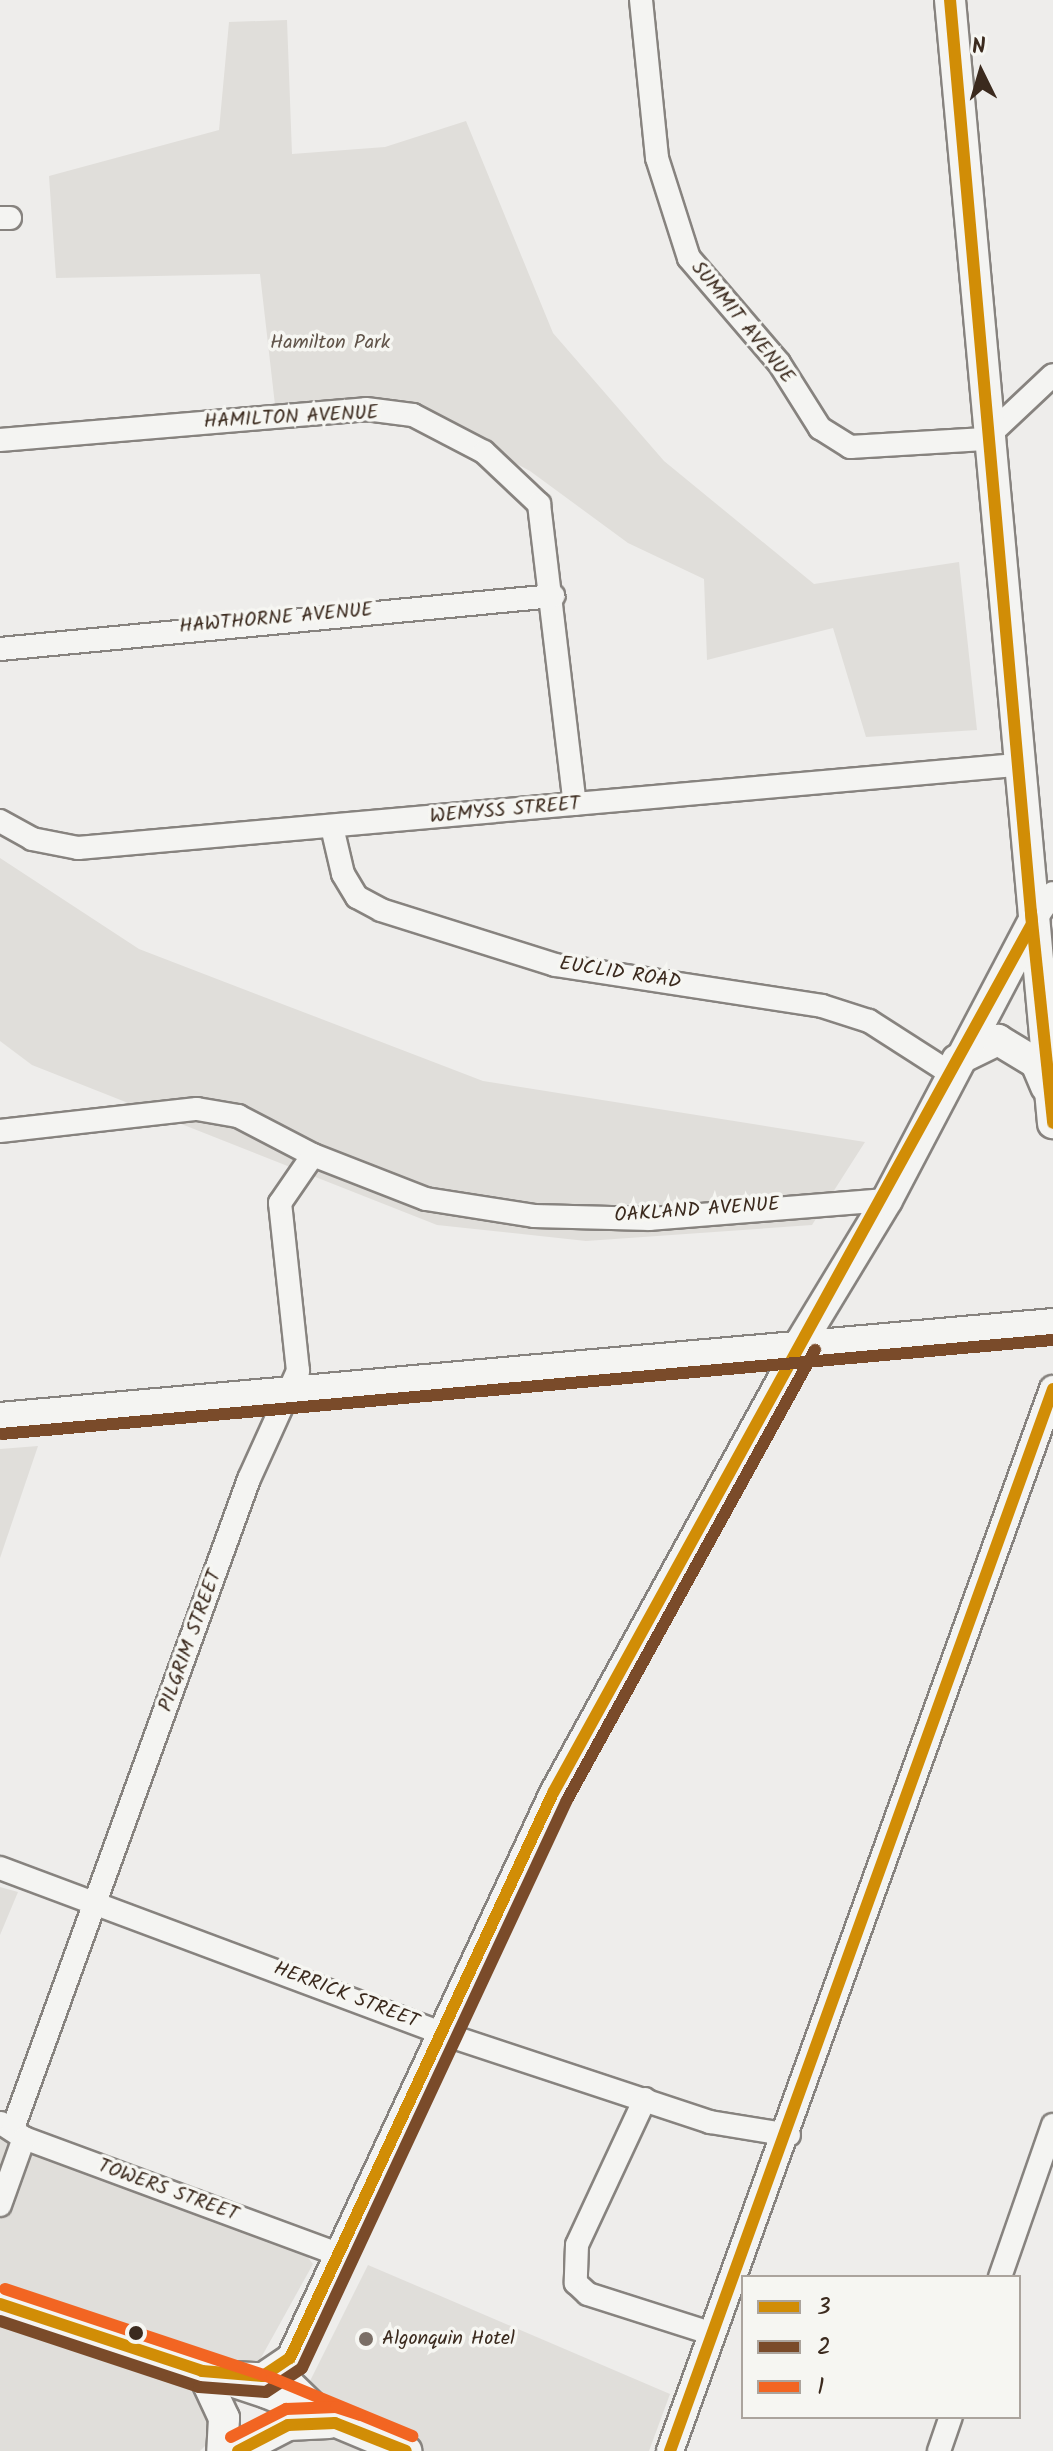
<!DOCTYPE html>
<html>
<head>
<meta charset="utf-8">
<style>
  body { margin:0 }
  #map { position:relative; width:1053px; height:2451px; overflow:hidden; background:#eeedeb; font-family:Kalam,sans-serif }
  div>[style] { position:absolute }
  .built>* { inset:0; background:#e0deda }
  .roads { filter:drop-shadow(2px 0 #87837f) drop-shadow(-2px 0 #87837f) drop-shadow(0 2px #87837f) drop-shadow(0 -2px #87837f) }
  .minor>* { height:22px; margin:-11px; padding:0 11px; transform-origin:11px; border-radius:11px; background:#f4f4f2 }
  .tertiary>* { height:26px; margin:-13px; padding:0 13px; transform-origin:13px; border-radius:13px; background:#f4f4f2 }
  .secondary>* { height:30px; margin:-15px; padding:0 15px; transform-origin:15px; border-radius:15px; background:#f4f4f2 }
  .bus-1>* { height:12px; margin:-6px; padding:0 6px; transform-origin:6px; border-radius:6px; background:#d18d06 }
  .bus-2>* { height:12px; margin:-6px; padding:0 6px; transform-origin:6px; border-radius:6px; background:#7a4b2a }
  .bus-3>* { height:12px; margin:-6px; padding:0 6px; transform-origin:6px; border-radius:6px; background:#f26522 }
  .dots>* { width:22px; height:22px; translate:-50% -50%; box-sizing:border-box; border:4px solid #f6f6f2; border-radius:50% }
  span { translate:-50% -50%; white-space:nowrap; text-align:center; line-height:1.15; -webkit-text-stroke:7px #f6f6f2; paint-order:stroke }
  .street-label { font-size:20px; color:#3b2a1e }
  .park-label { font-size:20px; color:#61544a }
  .poi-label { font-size:20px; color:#3b2a1e }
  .left { translate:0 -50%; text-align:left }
  .legend { position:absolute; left:741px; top:2275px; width:280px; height:144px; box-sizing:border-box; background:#f6f6f2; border:2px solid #aba49d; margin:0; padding:10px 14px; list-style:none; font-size:24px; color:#3b2a1e }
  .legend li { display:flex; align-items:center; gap:16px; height:40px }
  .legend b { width:40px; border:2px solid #aba49d }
  .north { position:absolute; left:941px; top:32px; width:80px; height:80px; -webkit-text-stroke:6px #f6f6f2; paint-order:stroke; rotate:355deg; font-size:22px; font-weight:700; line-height:32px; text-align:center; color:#3b2a1e }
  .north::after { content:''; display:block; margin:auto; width:28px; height:36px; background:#3b2a1e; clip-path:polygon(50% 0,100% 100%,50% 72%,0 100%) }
</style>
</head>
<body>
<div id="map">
  <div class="built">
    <div style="clip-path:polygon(287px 20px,292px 154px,385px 147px,466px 121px,553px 333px,664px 461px,814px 584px,959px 562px,977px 730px,866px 737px,833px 628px,707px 660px,704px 579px,628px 543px,530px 471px,402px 402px,275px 405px,260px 274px,56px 278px,49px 176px,219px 130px,229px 22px)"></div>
    <div style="clip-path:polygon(0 858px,139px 949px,483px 1081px,865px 1142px,812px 1225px,586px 1241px,437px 1225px,32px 1065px,0 1041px)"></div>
    <div style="clip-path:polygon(38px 1446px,0 1558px,0 1449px)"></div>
    <div style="clip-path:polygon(0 1887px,18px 1892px,0 1935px)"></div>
    <div style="clip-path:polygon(0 2138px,296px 2242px,313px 2264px,221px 2430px,200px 2451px,0 2451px)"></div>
    <div style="clip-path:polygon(368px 2265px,670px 2394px,649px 2451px,275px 2451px)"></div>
  </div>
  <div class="roads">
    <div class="minor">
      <div style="left:641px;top:0;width:159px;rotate:84.2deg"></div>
      <div style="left:657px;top:158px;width:105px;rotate:72.3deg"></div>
      <div style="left:689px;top:258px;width:138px;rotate:49.4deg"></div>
      <div style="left:779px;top:363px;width:77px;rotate:57.8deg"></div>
      <div style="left:820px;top:428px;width:36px;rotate:32deg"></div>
      <div style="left:850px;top:447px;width:135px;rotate:-3.4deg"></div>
      <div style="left:985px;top:439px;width:93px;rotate:-43.3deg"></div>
      <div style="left:0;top:218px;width:10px"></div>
      <div style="left:0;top:440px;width:367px;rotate:-4.8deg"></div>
      <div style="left:366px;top:409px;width:47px;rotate:7.3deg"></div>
      <div style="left:413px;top:415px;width:80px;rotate:27.5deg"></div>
      <div style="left:484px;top:452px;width:76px;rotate:43.4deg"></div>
      <div style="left:539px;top:504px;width:302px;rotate:83.2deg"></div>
      <div style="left:0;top:649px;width:556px;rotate:-5.47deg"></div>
      <div style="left:0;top:821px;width:37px;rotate:29deg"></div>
      <div style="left:32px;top:839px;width:47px;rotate:11.1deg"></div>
      <div style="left:78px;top:848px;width:942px;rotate:-5.06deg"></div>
      <div style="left:332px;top:827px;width:48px;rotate:76.8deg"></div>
      <div style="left:343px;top:874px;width:27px;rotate:59deg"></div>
      <div style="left:357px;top:897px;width:27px;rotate:28deg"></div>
      <div style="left:381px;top:910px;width:182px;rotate:17.5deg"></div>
      <div style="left:555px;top:965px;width:270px;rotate:8.7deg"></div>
      <div style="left:822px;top:1006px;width:49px;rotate:17.7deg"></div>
      <div style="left:869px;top:1021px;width:96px;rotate:32.7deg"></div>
      <div style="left:1033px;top:923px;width:36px;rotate:-56deg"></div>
      <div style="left:0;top:1131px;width:198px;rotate:-6.4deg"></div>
      <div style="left:197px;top:1109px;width:42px;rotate:9.7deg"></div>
      <div style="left:238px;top:1116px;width:85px;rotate:27.5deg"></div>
      <div style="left:313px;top:1155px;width:121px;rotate:21.3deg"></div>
      <div style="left:426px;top:1199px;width:109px;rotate:8.9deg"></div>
      <div style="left:534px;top:1216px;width:116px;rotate:1.5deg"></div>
      <div style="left:650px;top:1219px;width:238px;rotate:-4.6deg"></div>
      <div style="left:0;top:1868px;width:468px;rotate:20.5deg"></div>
      <div style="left:438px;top:2032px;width:287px;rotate:18.3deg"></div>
      <div style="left:710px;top:2122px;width:80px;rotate:9.3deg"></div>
      <div style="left:645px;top:2099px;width:161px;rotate:115deg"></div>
      <div style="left:577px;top:2245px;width:38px;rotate:92deg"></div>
      <div style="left:576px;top:2283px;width:16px;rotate:43deg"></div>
      <div style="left:588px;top:2294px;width:131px;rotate:17.7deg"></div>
      <div style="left:1px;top:2123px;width:27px;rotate:33deg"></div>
      <div style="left:24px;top:2138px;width:337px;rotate:20.3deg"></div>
      <div style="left:13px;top:2128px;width:691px;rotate:-70.02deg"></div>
      <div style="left:249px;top:1479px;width:119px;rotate:-65.6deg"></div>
      <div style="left:298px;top:1371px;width:169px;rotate:-96.1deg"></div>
      <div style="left:280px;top:1203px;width:58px;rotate:-55.5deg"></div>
      <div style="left:0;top:2205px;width:71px;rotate:-70.3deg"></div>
      <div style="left:1000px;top:2277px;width:161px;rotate:-70.8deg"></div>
      <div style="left:939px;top:2451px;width:36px;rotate:-71deg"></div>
    </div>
    <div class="tertiary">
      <div style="left:227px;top:2375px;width:36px;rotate:2deg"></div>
      <div style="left:263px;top:2376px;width:32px;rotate:-34deg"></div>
      <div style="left:319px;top:2411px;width:43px;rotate:-135.9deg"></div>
      <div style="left:288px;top:2381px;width:23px;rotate:-85deg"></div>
      <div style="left:290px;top:2358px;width:623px;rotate:-65.04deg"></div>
      <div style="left:553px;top:1793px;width:515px;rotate:-61.19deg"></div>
      <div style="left:670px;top:2451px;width:1129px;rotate:-70.17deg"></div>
    </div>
    <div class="secondary">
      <div style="left:950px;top:0;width:1128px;rotate:84.76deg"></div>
      <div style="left:957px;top:1060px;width:46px;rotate:-26deg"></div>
      <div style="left:998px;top:1040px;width:44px;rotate:31.2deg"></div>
      <div style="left:1036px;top:1063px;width:26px;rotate:67deg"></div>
      <div style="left:801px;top:1342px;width:166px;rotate:-58.8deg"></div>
      <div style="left:887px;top:1200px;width:312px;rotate:-62.3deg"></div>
      <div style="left:0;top:1418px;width:1057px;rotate:-5.1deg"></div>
      <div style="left:0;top:2304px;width:281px;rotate:18.4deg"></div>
      <div style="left:267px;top:2393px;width:151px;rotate:22.6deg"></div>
      <div style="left:202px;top:2371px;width:52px;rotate:64.9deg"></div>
      <div style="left:224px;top:2418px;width:33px;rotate:93deg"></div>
      <div style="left:238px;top:2451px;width:56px;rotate:-27.5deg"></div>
      <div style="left:288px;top:2425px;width:41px;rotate:-2.8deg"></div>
    </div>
  </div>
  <div class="bus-1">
    <div style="left:1031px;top:912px;width:212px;rotate:84deg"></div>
    <div style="left:0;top:2304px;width:213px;rotate:18.3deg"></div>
    <div style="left:202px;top:2371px;width:61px;rotate:4.7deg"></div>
    <div style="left:263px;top:2376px;width:32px;rotate:-34deg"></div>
    <div style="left:290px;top:2358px;width:623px;rotate:-65.04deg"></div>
    <div style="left:553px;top:1793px;width:992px;rotate:-61.14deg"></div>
    <div style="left:1032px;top:924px;width:928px;rotate:-95.07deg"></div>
    <div style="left:238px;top:2451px;width:56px;rotate:-27.5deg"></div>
    <div style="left:288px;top:2425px;width:47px;rotate:-2.4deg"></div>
    <div style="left:335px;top:2423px;width:76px;rotate:21.5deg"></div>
    <div style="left:670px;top:2451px;width:1129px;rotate:-70.17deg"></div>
  </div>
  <div class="bus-2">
    <div style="left:1px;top:1434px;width:1056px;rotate:-5.11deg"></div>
    <div style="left:0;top:2321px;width:210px;rotate:18.3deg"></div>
    <div style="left:199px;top:2387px;width:67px;rotate:4.3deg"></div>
    <div style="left:266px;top:2392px;width:43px;rotate:-33.7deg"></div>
    <div style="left:302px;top:2368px;width:627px;rotate:-64.99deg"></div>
    <div style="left:567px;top:1800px;width:514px;rotate:-61.14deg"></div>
  </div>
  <div class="bus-3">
    <div style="left:5px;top:2289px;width:281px;rotate:18.4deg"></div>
    <div style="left:272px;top:2378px;width:152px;rotate:22.5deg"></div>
    <div style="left:231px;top:2437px;width:62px;rotate:-27deg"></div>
    <div style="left:286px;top:2409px;width:50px;rotate:-2.3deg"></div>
    <div style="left:336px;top:2407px;width:25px;rotate:18deg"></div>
  </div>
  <div class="dots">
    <div style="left:136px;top:2333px;background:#3b2a1e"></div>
    <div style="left:366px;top:2339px;background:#7a6e66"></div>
  </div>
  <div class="street-label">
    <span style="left:742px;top:323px;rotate:51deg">SUMMIT AVENUE</span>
    <span style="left:291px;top:418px;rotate:-3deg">HAMILTON AVENUE</span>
    <span style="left:276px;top:619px;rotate:-5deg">HAWTHORNE AVENUE</span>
    <span style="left:505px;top:811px;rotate:-5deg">WEMYSS STREET</span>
    <span style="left:620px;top:974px;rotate:9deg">EUCLID ROAD</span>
    <span style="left:697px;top:1211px;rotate:-4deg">OAKLAND AVENUE</span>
    <span style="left:191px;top:1641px;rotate:-70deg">PILGRIM STREET</span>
    <span style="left:346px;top:1996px;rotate:21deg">HERRICK STREET</span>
    <span style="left:168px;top:2191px;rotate:20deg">TOWERS STREET</span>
  </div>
  <div class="park-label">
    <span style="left:330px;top:343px">Hamilton Park</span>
  </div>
  <div class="poi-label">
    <span class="left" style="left:382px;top:2339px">Algonquin Hotel</span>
  </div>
  <ul class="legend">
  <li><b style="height:10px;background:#d18d06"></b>3</li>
  <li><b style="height:10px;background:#7a4b2a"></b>2</li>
  <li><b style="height:10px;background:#f26522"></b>1</li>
  </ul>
  <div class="north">N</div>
</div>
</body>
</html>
